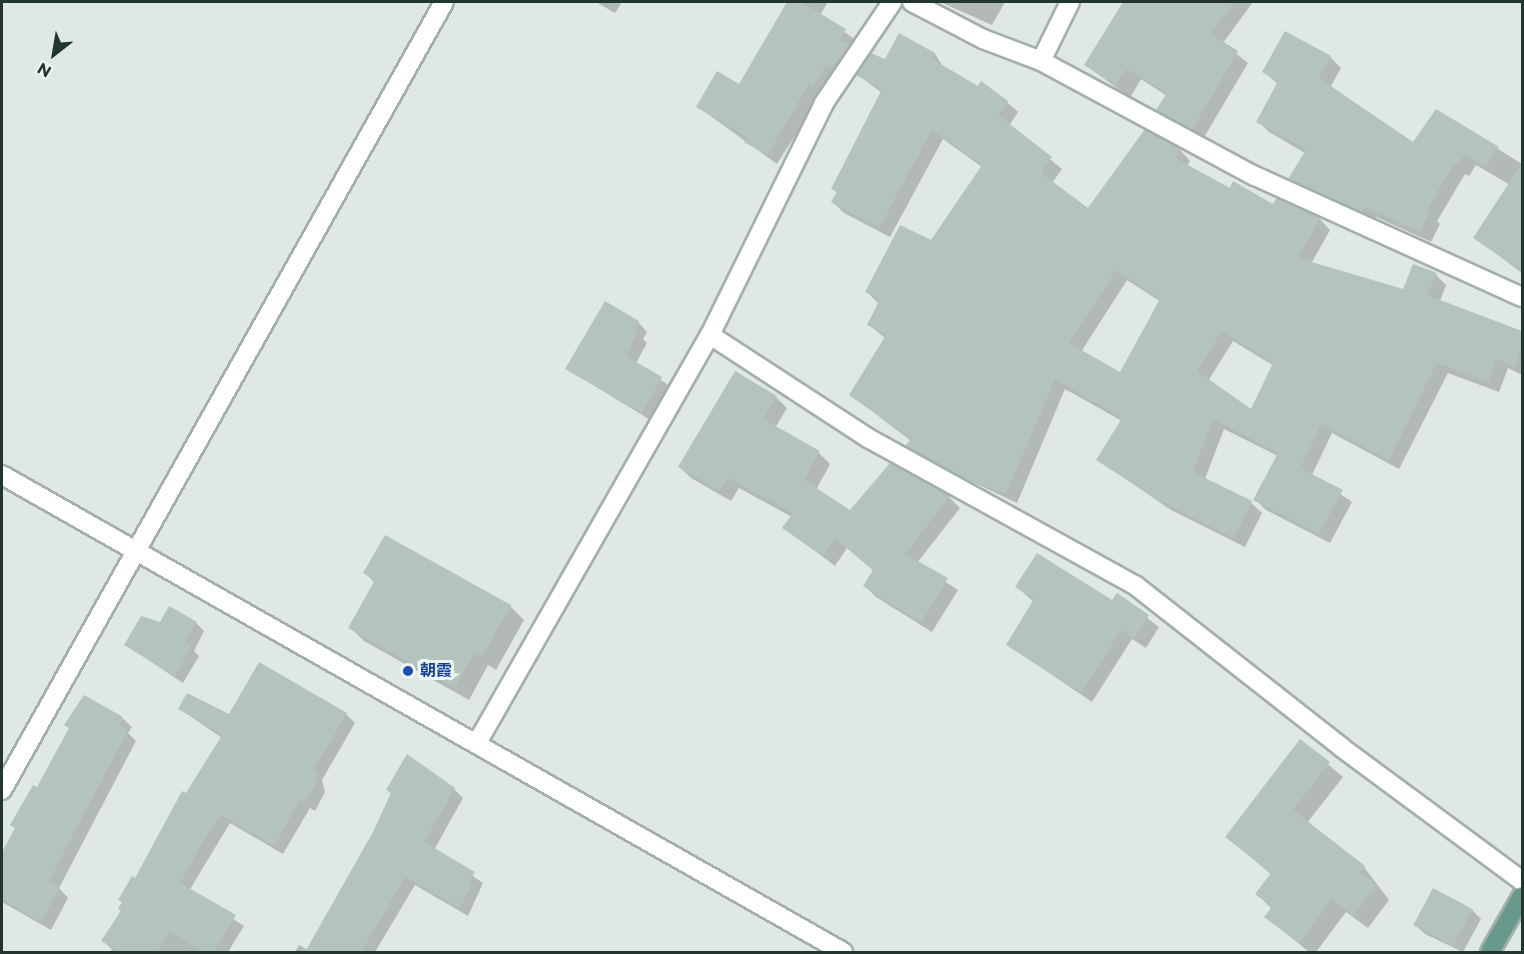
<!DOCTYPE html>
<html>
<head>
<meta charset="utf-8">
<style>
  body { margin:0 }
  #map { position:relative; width:1524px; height:954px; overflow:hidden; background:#dfe8e4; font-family:Montserrat,"Noto Sans JP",sans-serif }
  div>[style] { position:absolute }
  .shadow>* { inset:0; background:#0003 }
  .building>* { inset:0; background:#b4c3bd; transform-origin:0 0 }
  .roads { filter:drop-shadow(2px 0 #a3afaa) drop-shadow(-2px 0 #a3afaa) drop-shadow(0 2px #a3afaa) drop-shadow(0 -2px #a3afaa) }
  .minor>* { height:18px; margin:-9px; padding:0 9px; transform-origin:9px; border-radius:9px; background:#fff }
  .tertiary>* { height:18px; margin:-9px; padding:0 9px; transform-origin:9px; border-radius:9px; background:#fff }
  .primary>* { height:18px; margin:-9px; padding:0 9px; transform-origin:9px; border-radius:9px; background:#679a8c }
  .dots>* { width:16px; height:16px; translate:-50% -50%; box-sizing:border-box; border:3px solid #eef5f2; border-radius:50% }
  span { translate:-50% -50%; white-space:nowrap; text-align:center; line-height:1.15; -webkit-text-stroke:6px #eef5f2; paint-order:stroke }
  .transit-label { font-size:16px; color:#164399; font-weight:700 }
  .left { translate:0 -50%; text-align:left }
  .frame { position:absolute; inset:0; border:3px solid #223630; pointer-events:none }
  .north { position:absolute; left:24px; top:24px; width:60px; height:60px; -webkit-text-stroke:4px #eef5f2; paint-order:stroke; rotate:211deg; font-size:16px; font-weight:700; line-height:24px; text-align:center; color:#223630 }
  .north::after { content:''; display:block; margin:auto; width:21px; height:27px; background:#223630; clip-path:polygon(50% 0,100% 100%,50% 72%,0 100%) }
</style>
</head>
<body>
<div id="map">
  <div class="shadow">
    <div style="clip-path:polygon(596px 2px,622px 2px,615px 13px)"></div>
    <div style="clip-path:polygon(789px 2px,828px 2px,820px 15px,856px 40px,777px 164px,698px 107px,739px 86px)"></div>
    <div style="clip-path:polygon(940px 2px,1005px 2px,992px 25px)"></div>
    <div style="clip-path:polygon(1129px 2px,1253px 2px,1223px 43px,1248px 63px,1203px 139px,1169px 121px,1158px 110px,1167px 96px,1141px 79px,1130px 98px,1086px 65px,1132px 5px)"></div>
    <div style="clip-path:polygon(evenodd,900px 35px,935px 54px,944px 68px,1007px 102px,1018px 112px,1009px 126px,1062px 169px,1052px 183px,1088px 210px,1145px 131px,1180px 150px,1190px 161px,1187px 166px,1230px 190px,1274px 206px,1277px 200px,1320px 219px,1330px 230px,1311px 264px,1404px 291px,1436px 275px,1446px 285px,1440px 301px,1522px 333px,1522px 375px,1508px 368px,1499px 392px,1448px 373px,1399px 469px,1332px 433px,1312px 475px,1352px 502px,1330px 543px,1266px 510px,1255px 499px,1278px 456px,1224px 429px,1205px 479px,1251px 503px,1262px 513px,1245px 547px,1171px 510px,1098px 460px,1122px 421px,1065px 389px,1017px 503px,918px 456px,907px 446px,911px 441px,851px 395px,885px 338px,869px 325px,879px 304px,867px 292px,931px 242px,982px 167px,943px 139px,890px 237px,844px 213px,833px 202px,838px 193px,833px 188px,882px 93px,858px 75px,886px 61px,900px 35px,1127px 280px,1161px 302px,1120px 374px,1081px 352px,1127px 280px,900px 35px,1233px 341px,1274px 366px,1252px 412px,1208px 381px,1233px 341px)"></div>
    <div style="clip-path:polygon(1330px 57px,1341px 68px,1330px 88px,1414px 144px,1437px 111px,1522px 164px,1522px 273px,1475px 238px,1510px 185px,1476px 165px,1469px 176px,1465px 174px,1437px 221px,1440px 224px,1431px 242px,1376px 217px,1374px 222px,1301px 189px,1290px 178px,1305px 153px,1269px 132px,1258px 121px,1278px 84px,1264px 72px)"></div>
    <div style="clip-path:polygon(638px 322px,647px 332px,643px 339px,647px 343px,636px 363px,671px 387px,652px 421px,567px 369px)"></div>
    <div style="clip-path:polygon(776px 397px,787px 408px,775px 428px,819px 453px,830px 464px,816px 490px,850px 512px,949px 497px,960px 508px,917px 563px,958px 590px,932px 632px,876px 597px,865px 586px,874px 571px,847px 548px,835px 566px,784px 528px,792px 517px,739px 488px,731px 501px,691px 478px,680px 467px)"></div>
    <div style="clip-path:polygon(365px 573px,510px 606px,524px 620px,496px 670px,488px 665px,469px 700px,364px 641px,350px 627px,375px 583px)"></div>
    <div style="clip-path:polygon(1017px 587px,1113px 602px,1117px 595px,1159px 627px,1146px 648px,1132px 639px,1092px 702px,1008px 645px,1034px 602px)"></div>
    <div style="clip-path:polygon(196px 623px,204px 631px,194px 651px,199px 656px,183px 683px,126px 645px,161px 624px)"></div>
    <div style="clip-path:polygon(180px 709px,230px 716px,346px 714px,355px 723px,322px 780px,325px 792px,315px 811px,310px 808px,283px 854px,230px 823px,189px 891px,244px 926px,228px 952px,110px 952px,112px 949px,103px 941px,222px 738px)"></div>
    <div style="clip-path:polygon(122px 718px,132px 727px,128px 733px,136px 741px,59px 888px,68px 898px,51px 930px,2px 902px,2px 855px,70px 729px,66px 725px)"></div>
    <div style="clip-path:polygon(1300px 741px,1343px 777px,1307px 823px,1364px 867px,1389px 900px,1368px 928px,1346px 912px,1316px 952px,1309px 952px,1266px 917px,1272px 909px,1257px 894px,1272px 875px,1227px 837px)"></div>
    <div style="clip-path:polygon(454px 789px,463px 798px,434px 850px,483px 883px,468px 916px,415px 885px,375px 952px,295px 952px,299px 945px,308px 950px,374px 833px,392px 795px,388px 790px)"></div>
    <div style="clip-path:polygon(1472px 910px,1481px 919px,1463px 952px,1425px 934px,1415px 925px)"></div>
  </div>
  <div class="building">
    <div style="clip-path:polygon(787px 2px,801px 2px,846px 29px,840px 40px,850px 44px,836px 65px,825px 67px,813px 87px,809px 84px,767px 155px,744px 142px,747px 137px,696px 107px,717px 71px,739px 84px)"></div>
    <div style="clip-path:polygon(1123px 2px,1234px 2px,1211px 34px,1238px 51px,1192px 129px,1156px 110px,1167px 93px,1127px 69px,1116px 86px,1084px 65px)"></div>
    <div style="clip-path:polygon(1285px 31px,1331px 56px,1319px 78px,1413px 142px,1436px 109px,1499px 147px,1485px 167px,1464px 155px,1458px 166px,1454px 164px,1427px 209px,1430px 212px,1420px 232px,1365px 207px,1362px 212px,1288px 179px,1306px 150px,1256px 122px,1278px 81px,1262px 72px)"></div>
    <div style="clip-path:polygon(evenodd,899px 33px,935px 53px,932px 59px,978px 86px,981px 81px,1008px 101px,998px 115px,1052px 157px,1041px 173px,1088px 208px,1145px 129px,1180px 149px,1175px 158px,1230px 188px,1233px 181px,1273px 204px,1277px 198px,1320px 218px,1298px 258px,1403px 289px,1413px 264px,1437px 273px,1427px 295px,1522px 331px,1522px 348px,1515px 367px,1497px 359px,1488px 382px,1437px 363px,1389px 460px,1321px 424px,1300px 468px,1343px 490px,1319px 534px,1253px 500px,1278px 453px,1213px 419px,1193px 472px,1252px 501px,1234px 538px,1158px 500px,1096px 460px,1122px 418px,1055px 379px,1006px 494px,962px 477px,905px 446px,911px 439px,849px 395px,886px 335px,867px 325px,880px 299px,865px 292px,900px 225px,931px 240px,982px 165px,932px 130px,879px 228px,831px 202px,837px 192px,831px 189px,882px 89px,856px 75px,871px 53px,885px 59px,899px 33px,1116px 270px,1160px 299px,1120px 372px,1069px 343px,1116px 270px,899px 33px,1222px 331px,1273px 363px,1251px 409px,1197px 371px,1222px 331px)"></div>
    <div style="clip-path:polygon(1522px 163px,1522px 271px,1473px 238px)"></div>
    <div style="clip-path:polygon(605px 301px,639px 321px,634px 330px,638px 332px,626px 356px,662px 377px,642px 413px,565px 369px)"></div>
    <div style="clip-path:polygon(735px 371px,777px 396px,763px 419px,820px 451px,804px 480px,850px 510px,890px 463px,950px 496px,905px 554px,948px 578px,921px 623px,863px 586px,873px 570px,835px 538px,823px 556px,782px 528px,793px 513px,728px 478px,720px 491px,678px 467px)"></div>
    <div style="clip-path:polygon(385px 535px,511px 605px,482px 657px,474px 653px,455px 688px,348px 628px,375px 580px,363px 573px)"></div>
    <div style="clip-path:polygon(1037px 553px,1112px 600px,1117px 593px,1149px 615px,1135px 638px,1121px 630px,1081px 693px,1006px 645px,1034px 599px,1015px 587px)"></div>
    <div style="clip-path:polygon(169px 606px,197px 622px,185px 643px,191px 646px,175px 676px,124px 645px,141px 616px,160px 622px)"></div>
    <div style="clip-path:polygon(259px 662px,347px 713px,313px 770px,318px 773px,314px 780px,317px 782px,305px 803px,300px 800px,274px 846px,221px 815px,211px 828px,180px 883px,236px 915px,214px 952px,204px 952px,169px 931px,158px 952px,121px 952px,101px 941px,121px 911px,118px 909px,122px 902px,118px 900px,132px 876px,135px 878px,182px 791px,186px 793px,222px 735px,178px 709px,187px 693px,229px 714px)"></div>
    <div style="clip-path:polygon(84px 695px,123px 717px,119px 725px,128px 730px,49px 881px,60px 888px,41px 922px,2px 899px,2px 852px,15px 828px,10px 825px,33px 785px,37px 787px,69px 728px,64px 725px)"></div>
    <div style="clip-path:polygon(1300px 739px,1330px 762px,1293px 810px,1365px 866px,1360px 872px,1376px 885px,1353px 916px,1332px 899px,1299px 943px,1264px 917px,1272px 907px,1255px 894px,1271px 873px,1225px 837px)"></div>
    <div style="clip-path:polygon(407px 754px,455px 788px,424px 842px,475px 872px,468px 883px,472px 886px,459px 908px,405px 877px,361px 952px,305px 952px,373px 832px,391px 793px,386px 790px)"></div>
    <div style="left:1433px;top:888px;width:45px;height:42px;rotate:28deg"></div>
  </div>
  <div class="roads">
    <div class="minor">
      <div style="left:912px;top:2px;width:80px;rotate:27.5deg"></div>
      <div style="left:983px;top:39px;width:62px;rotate:20.8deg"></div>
      <div style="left:1041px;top:61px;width:243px;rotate:28.3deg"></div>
      <div style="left:1255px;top:176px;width:293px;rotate:24.4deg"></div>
      <div style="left:1041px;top:61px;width:66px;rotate:-63.8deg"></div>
      <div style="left:710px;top:335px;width:189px;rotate:33.1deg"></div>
      <div style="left:868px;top:438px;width:306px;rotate:28.9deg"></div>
      <div style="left:1136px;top:586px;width:261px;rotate:38.1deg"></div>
      <div style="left:1341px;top:747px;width:225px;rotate:36.5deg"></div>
      <div style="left:477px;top:743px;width:470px;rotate:-60.3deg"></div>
      <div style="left:710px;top:335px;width:258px;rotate:-63.8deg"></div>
      <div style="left:824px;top:103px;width:122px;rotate:-56deg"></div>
    </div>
    <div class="tertiary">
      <div style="left:2px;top:475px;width:967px;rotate:29.56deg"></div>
      <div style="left:2px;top:790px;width:903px;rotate:-60.71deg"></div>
    </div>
    <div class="primary">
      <div style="left:1490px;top:952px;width:64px;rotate:-60.3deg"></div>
    </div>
  </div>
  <div class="dots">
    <div style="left:408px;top:671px;background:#1a4fb4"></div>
  </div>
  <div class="transit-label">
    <span class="left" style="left:420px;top:671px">朝霞</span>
  </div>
  <div class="frame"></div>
  <div class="north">N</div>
</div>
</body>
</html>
